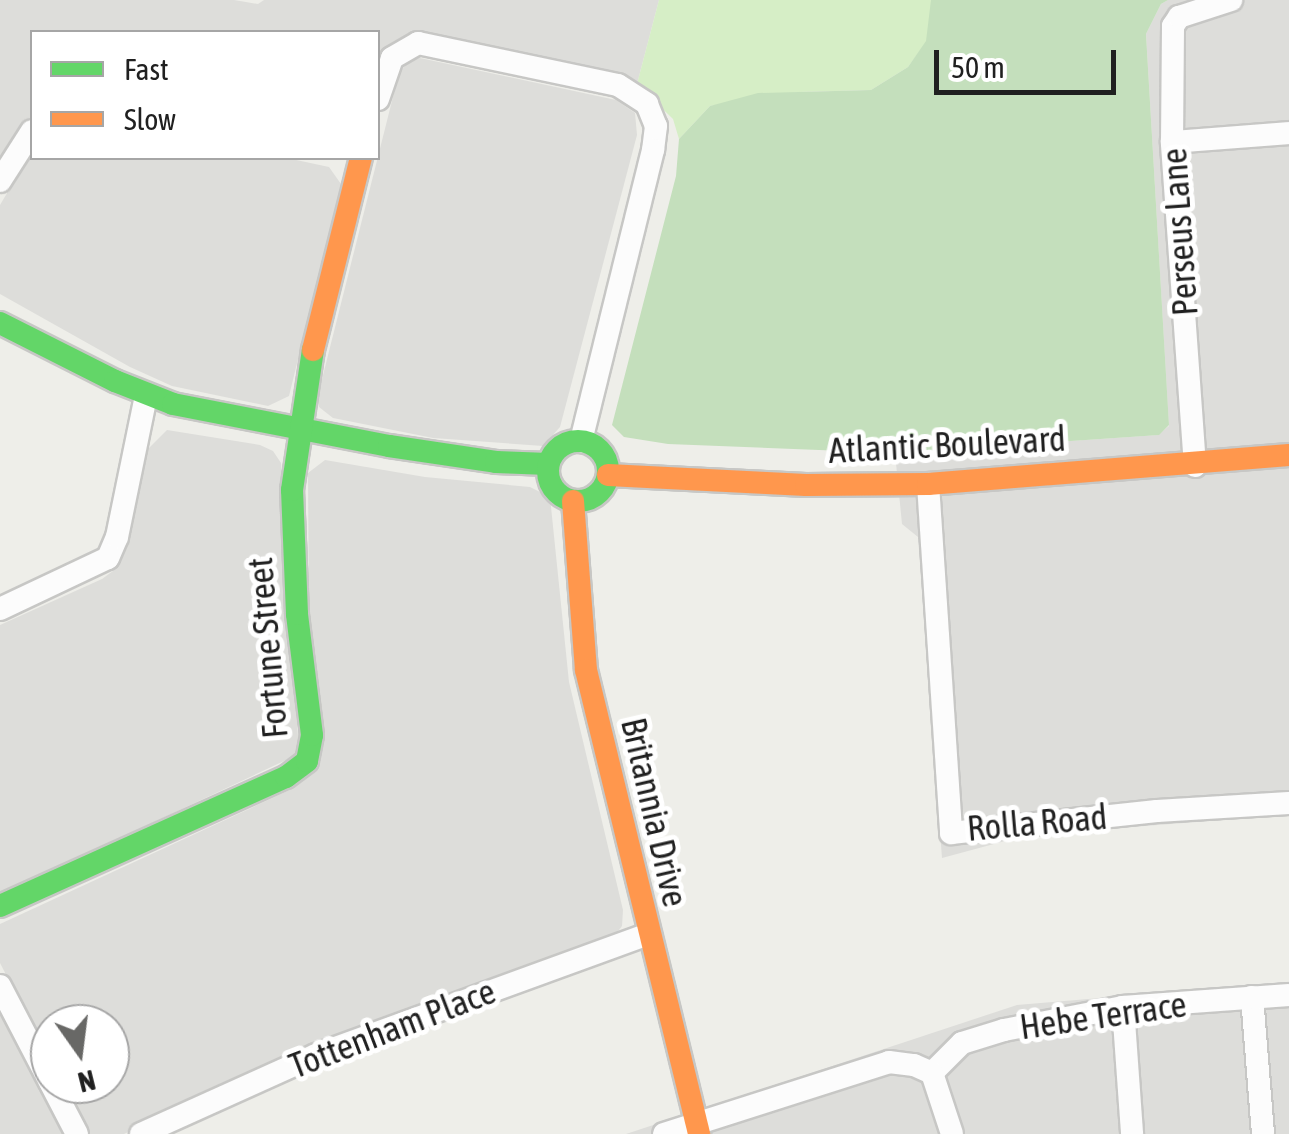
<!DOCTYPE html>
<html>
<head>
<meta charset="utf-8">
<style>
  body { margin:0 }
  #map { position:relative; width:1289px; height:1134px; overflow:hidden; background:#eeeee9; font-family:"Asap Condensed",sans-serif }
  div>[style] { position:absolute }
  .residential>* { inset:0; background:#ddddda }
  .grass>* { inset:0; background:#d6eec6 }
  .forest>* { inset:0; background:#c4dfbc }
  .roads { filter:drop-shadow(2px 0 #c7c7c5) drop-shadow(-2px 0 #c7c7c5) drop-shadow(0 2px #c7c7c5) drop-shadow(0 -2px #c7c7c5) }
  .street>* { height:22px; margin:-11px; padding:0 11px; transform-origin:11px; border-radius:11px; background:#fcfcfc }
  .fast>* { height:22px; margin:-11px; padding:0 11px; transform-origin:11px; border-radius:11px; background:#63d668 }
  .fast>.ring { margin:-11px; padding:0; box-sizing:content-box; background:none; border:22px solid #63d668; border-radius:50% }
  .slow>* { height:22px; margin:-11px; padding:0 11px; transform-origin:11px; border-radius:11px; background:#ff974d }
  span { translate:-50% -50%; white-space:nowrap; text-align:center; line-height:1.15; -webkit-text-stroke:10px #fff; paint-order:stroke }
  .street-label { font-size:35px; color:#202020 }
  .legend { position:absolute; left:30px; top:30px; width:350px; height:130px; box-sizing:border-box; background:#fff; border:2px solid #a6a6a6; margin:0; padding:12px 18px; list-style:none; font-size:30px; color:#202020 }
  .legend li { display:flex; align-items:center; gap:20px; height:50px }
  .legend b { width:50px; border:2px solid #a6a6a6 }
  .north { position:absolute; left:30px; top:1004px; width:100px; height:100px; box-sizing:border-box; background:#fff; border:2px solid #a6a6a6; border-radius:50%; rotate:166deg; font-size:28px; font-weight:700; line-height:40px; text-align:center; color:#202020 }
  .north::after { content:''; display:block; margin:auto; width:35px; height:45px; background:#686866; clip-path:polygon(50% 0,100% 100%,50% 72%,0 100%) }
  .scale { position:absolute; left:934px; top:50px; width:182px; height:45px; box-sizing:border-box; border:5px solid #202020; border-top:0; padding-left:12px; font-size:30px; line-height:35px; white-space:nowrap; color:#202020; -webkit-text-stroke:8px #fff; paint-order:stroke }
</style>
</head>
<body>
<div id="map">
  <div class="residential">
    <div style="clip-path:polygon(0 0,234px 0,258px 4px,264px 0,659px 0,637px 84px,412px 37px,392px 46px,378px 64px,378px 32px,32px 32px,32px 118px,0 162px)"></div>
    <div style="clip-path:polygon(1168px 0,1289px 0,1289px 815px,1027px 835px,942px 858px,918px 537px,902px 524px,895px 453px,1158px 435px,1169px 426px,1146px 34px,1161px 4px)"></div>
    <div style="clip-path:polygon(420px 58px,616px 100px,635px 113px,637px 135px,560px 427px,543px 446px,433px 438px,333px 418px,319px 407px,317px 399px,399px 73px,410px 60px)"></div>
    <div style="clip-path:polygon(32px 151px,32px 158px,287px 158px,329px 167px,341px 184px,289px 396px,268px 406px,172px 386px,130px 367px,0 294px,0 205px)"></div>
    <div style="clip-path:polygon(167px 430px,260px 445px,273px 451px,281px 463px,299px 754px,0 894px,0 625px,102px 579px,117px 568px,128px 543px,148px 449px)"></div>
    <div style="clip-path:polygon(325px 460px,425px 477px,530px 487px,550px 497px,569px 682px,623px 910px,622px 926px,613px 938px,186px 1105px,124px 1134px,90px 1134px,62px 1084px,110px 1084px,110px 1024px,50px 1024px,50px 1060px,0 963px,0 924px,292px 789px,309px 626px,308px 473px)"></div>
    <div style="clip-path:polygon(1289px 982px,1289px 1134px,626px 1134px,1017px 1005px)"></div>
    <div style="clip-path:polygon(0 1011px,54px 1117px,63px 1134px,0 1134px)"></div>
  </div>
  <div class="grass">
    <div style="clip-path:polygon(659px 0,931px 0,932px 6px,927px 41px,908px 67px,871px 90px,799px 92px,710px 106px,679px 139px,673px 119px,637px 84px)"></div>
  </div>
  <div class="forest">
    <div style="clip-path:polygon(931px 0,1168px 0,1161px 4px,1146px 34px,1169px 425px,1159px 435px,895px 453px,668px 444px,624px 437px,612px 425px,676px 176px,679px 139px,710px 106px,758px 93px,871px 90px,908px 67px,926px 41px)"></div>
  </div>
  <div class="roads">
    <div class="street">
      <div style="left:378px;top:99px;width:43px;rotate:-71.1deg"></div>
      <div style="left:392px;top:58px;width:30px;rotate:-30deg"></div>
      <div style="left:418px;top:43px;width:204px;rotate:11.9deg"></div>
      <div style="left:618px;top:85px;width:35px;rotate:33deg"></div>
      <div style="left:647px;top:104px;width:24px;rotate:68deg"></div>
      <div style="left:656px;top:126px;width:24px;rotate:97deg"></div>
      <div style="left:653px;top:150px;width:300px;rotate:103.9deg"></div>
      <div style="left:1172px;top:142px;width:117px;rotate:-4.4deg"></div>
      <div style="left:0;top:181px;width:59px;rotate:-57.4deg"></div>
      <div style="left:1195px;top:466px;width:325px;rotate:-94.1deg"></div>
      <div style="left:1172px;top:142px;width:116px;rotate:-89.5deg"></div>
      <div style="left:1173px;top:26px;width:11px;rotate:-56deg"></div>
      <div style="left:1179px;top:17px;width:55px;rotate:-18.1deg"></div>
      <div style="left:928px;top:484px;width:350px;rotate:86.2deg"></div>
      <div style="left:951px;top:833px;width:207px;rotate:-6.1deg"></div>
      <div style="left:1157px;top:811px;width:132px;rotate:-3.5deg"></div>
      <div style="left:0;top:609px;width:119px;rotate:-25.3deg"></div>
      <div style="left:108px;top:558px;width:23px;rotate:-67deg"></div>
      <div style="left:117px;top:537px;width:144px;rotate:-78.4deg"></div>
      <div style="left:0;top:986px;width:108px;rotate:62.5deg"></div>
      <div style="left:1252px;top:997px;width:137px;rotate:85.4deg"></div>
      <div style="left:1123px;top:1007px;width:127px;rotate:85.9deg"></div>
      <div style="left:932px;top:1073px;width:42px;rotate:-45deg"></div>
      <div style="left:962px;top:1043px;width:44px;rotate:-17.2deg"></div>
      <div style="left:1004px;top:1030px;width:121px;rotate:-10.9deg"></div>
      <div style="left:1123px;top:1007px;width:166px;rotate:-4.1deg"></div>
      <div style="left:51px;top:1084px;width:56px;rotate:62.5deg"></div>
      <div style="left:141px;top:1134px;width:192px;rotate:-24.3deg"></div>
      <div style="left:316px;top:1055px;width:353px;rotate:-20deg"></div>
      <div style="left:664px;top:1134px;width:236px;rotate:-17.7deg"></div>
      <div style="left:889px;top:1062px;width:25px;rotate:7deg"></div>
      <div style="left:914px;top:1065px;width:20px;rotate:24deg"></div>
      <div style="left:932px;top:1073px;width:64px;rotate:71.8deg"></div>
    </div>
    <div class="fast">
      <div style="left:0;top:323px;width:129px;rotate:26.8deg"></div>
      <div style="left:115px;top:381px;width:62px;rotate:21.6deg"></div>
      <div style="left:173px;top:404px;width:220px;rotate:11deg"></div>
      <div style="left:389px;top:446px;width:108px;rotate:8.5deg"></div>
      <div style="left:496px;top:462px;width:52px;rotate:2.2deg"></div>
      <div class="ring" style="left:548px;top:441px;width:38px;height:38px"></div>
      <div style="left:0;top:906px;width:314px;rotate:-24.3deg"></div>
      <div style="left:286px;top:777px;width:26px;rotate:-37deg"></div>
      <div style="left:307px;top:761px;width:26px;rotate:-79deg"></div>
      <div style="left:312px;top:735px;width:122px;rotate:-97.1deg"></div>
      <div style="left:297px;top:614px;width:124px;rotate:-92.3deg"></div>
      <div style="left:292px;top:490px;width:142px;rotate:-81.5deg"></div>
    </div>
    <div class="slow">
      <div style="left:313px;top:350px;width:198px;rotate:-76deg"></div>
      <div style="left:608px;top:475px;width:198px;rotate:2.9deg"></div>
      <div style="left:806px;top:485px;width:122px;rotate:-0.5deg"></div>
      <div style="left:928px;top:484px;width:362px;rotate:-4.6deg"></div>
      <div style="left:573px;top:501px;width:169px;rotate:85.6deg"></div>
      <div style="left:586px;top:670px;width:478px;rotate:76.3deg"></div>
    </div>
  </div>
  <div class="street-label">
    <span style="left:1179px;top:232px;rotate:-94deg">Perseus Lane</span>
    <span style="left:947px;top:444px;rotate:-3deg">Atlantic Boulevard</span>
    <span style="left:267px;top:648px;rotate:-95deg">Fortune Street</span>
    <span style="left:655px;top:812px;rotate:77deg">Britannia Drive</span>
    <span style="left:1037px;top:822px;rotate:-5deg">Rolla Road</span>
    <span style="left:1103px;top:1015px;rotate:-8deg">Hebe Terrace</span>
    <span style="left:392px;top:1028px;rotate:-21deg">Tottenham Place</span>
  </div>
  <ul class="legend">
  <li><b style="height:12px;background:#63d668"></b>Fast</li>
  <li><b style="height:12px;background:#ff974d"></b>Slow</li>
  </ul>
  <div class="north">N</div>
  <div class="scale">50 m</div>
</div>
</body>
</html>
